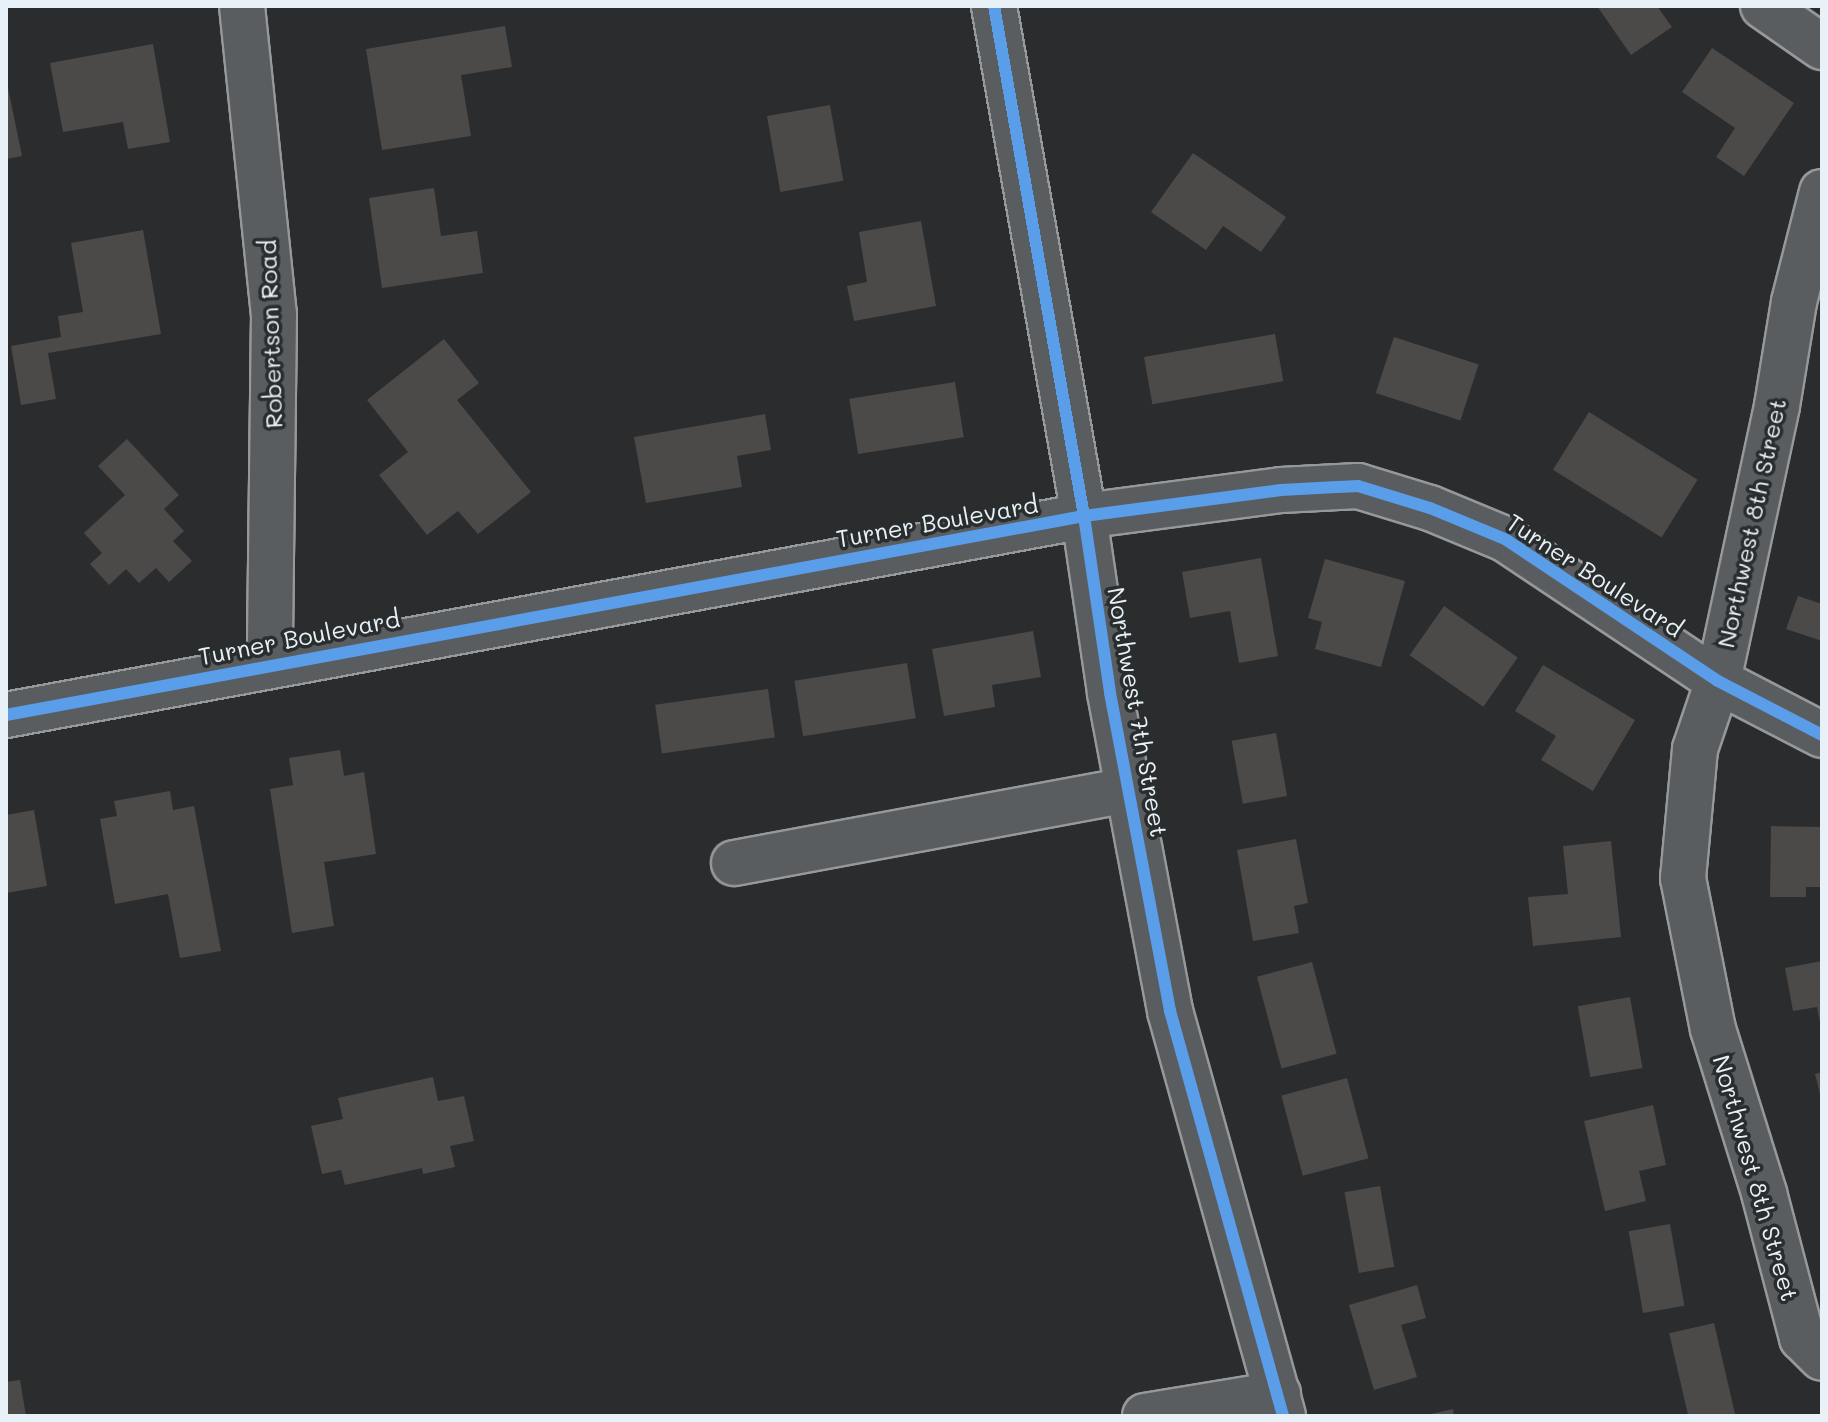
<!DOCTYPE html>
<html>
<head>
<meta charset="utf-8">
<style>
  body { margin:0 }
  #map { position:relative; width:1828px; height:1422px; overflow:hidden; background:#2b2c2d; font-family:Mali,sans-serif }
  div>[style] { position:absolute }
  .building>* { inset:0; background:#4c4a48; transform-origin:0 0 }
  .roads { filter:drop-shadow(2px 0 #96989a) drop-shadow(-2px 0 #96989a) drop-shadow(0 2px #96989a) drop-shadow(0 -2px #96989a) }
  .minor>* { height:44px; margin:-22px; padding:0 22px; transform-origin:22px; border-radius:22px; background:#5a5d60 }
  .cycleway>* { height:12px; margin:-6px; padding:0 6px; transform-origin:6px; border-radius:6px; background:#5a9eea }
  span { translate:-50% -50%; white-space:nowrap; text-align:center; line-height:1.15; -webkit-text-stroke:7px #2a2d2e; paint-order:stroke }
  .street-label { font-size:24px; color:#e8f1f8 }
  .frame { position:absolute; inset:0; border:8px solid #e8f1f8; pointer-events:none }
</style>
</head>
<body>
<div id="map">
  <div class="building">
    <div style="clip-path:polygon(1597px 6px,1657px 6px,1672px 27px,1631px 55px)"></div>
    <div style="clip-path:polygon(505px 26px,512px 67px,461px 75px,471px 136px,382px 150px,366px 49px)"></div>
    <div style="clip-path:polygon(153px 44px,170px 142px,128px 149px,123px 122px,63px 132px,50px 63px)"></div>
    <div style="clip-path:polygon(1712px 48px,1794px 103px,1744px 176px,1716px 157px,1735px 128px,1682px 92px)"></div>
    <div style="clip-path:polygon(6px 78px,22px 156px,6px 159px)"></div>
    <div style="left:830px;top:105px;width:77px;height:64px;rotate:80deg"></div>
    <div style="clip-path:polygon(1193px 153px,1286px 217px,1261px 252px,1223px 226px,1206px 250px,1151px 212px)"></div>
    <div style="clip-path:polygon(434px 188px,441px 236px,477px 231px,483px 273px,382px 288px,369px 198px)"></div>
    <div style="clip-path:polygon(921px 221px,936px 306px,854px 321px,847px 286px,867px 282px,859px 232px)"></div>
    <div style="clip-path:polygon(143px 230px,161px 334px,48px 353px,56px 399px,21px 405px,11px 346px,61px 337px,58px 316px,83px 312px,71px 243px)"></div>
    <div style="left:1275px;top:334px;width:48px;height:133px;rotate:80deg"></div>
    <div style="left:1394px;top:337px;width:89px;height:59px;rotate:18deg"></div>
    <div style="clip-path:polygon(444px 339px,479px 383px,457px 400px,531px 492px,478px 534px,458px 511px,427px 535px,379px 475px,408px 452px,367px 400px)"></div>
    <div style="left:955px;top:382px;width:56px;height:107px;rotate:81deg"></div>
    <div style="left:1589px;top:412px;width:128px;height:68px;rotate:32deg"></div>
    <div style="clip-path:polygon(765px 414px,771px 450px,737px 456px,742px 487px,646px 503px,634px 437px)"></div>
    <div style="clip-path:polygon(127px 439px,179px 495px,164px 509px,184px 531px,173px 541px,192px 561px,169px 582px,156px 568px,139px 583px,126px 569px,109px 585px,90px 564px,102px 553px,84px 533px,125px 495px,98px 466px)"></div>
    <div style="clip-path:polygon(1261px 558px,1278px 656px,1239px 663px,1230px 611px,1190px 618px,1182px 572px)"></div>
    <div style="clip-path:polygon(1325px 559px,1405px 581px,1381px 667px,1315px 649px,1322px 622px,1308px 618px)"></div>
    <div style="clip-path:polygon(1798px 596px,1822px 604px,1822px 641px,1786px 629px)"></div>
    <div style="left:1444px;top:606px;width:90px;height:60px;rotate:35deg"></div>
    <div style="clip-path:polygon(1033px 631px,1041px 677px,992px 685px,995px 707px,944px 716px,932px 649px)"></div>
    <div style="left:907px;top:663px;width:56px;height:114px;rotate:81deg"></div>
    <div style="clip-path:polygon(1543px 665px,1635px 720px,1593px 791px,1541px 760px,1556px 736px,1515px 711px)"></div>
    <div style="left:768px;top:689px;width:49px;height:114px;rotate:82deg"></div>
    <div style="left:1276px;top:733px;width:64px;height:45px;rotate:80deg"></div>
    <div style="clip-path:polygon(340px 750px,344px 776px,364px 772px,376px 854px,324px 862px,334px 926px,292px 933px,270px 789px,293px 785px,289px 758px)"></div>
    <div style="clip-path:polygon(170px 791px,173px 810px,194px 806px,221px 951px,180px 958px,168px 894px,115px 904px,100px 819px,117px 816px,114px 801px)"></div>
    <div style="clip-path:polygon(34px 810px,47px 886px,6px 893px,6px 815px)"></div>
    <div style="clip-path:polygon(1771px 826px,1822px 827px,1822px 887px,1806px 887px,1806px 897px,1770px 897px)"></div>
    <div style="clip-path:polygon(1296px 839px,1308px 903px,1294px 906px,1299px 933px,1253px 941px,1237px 850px)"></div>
    <div style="clip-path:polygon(1611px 841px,1621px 937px,1533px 946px,1528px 897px,1568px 894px,1563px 846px)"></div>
    <div style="clip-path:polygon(1822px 961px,1822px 1027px,1821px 1027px,1817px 1007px,1793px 1011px,1785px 968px)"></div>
    <div style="left:1312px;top:962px;width:95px;height:57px;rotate:75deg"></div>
    <div style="left:1630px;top:997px;width:72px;height:53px;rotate:80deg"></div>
    <div style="clip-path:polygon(1822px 1072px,1822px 1098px,1821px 1098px,1815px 1074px)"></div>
    <div style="clip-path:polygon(433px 1077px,438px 1101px,464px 1096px,474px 1141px,450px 1146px,455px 1167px,423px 1174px,422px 1168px,345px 1185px,341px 1170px,322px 1174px,311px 1126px,343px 1119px,338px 1098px)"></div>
    <div style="left:1347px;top:1078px;width:83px;height:68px;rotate:75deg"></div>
    <div style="clip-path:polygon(1653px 1105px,1666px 1165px,1639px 1171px,1646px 1201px,1605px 1211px,1584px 1121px)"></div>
    <div style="left:1380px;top:1186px;width:82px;height:36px;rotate:80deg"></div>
    <div style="left:1670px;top:1224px;width:83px;height:42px;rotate:80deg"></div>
    <div style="clip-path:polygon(1417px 1285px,1426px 1318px,1401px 1325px,1417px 1377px,1374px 1390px,1349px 1305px)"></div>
    <div style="left:1714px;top:1323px;width:95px;height:46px;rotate:77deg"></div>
    <div style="clip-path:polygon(20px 1380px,26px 1416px,6px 1416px,6px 1382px)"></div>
    <div style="clip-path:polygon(1453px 1409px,1454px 1416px,1426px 1416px,1426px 1415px)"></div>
  </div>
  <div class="roads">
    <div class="minor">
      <div style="left:242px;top:6px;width:310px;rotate:84.1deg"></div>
      <div style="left:274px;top:314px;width:350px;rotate:90.7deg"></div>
      <div style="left:994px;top:6px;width:518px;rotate:79.99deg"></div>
      <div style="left:1084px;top:516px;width:179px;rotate:81.6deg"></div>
      <div style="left:1110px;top:693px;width:324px;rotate:79.3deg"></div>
      <div style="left:1170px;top:1011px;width:420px;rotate:74.4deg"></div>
      <div style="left:1763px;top:6px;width:72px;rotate:34.8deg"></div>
      <div style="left:1822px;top:192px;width:114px;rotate:104.3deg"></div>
      <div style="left:1794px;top:302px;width:105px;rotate:99.3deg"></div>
      <div style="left:1777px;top:406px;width:281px;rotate:102.1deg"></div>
      <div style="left:1718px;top:681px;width:72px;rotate:108.7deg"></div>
      <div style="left:1695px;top:749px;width:130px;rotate:95.3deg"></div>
      <div style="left:1683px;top:878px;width:154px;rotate:78.8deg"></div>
      <div style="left:1713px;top:1029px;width:172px;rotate:72.7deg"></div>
      <div style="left:1764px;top:1193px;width:150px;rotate:75.3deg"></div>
      <div style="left:1802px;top:1338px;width:28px;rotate:45deg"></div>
      <div style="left:6px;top:715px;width:1096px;rotate:-10.46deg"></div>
      <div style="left:1084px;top:516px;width:199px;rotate:-7.5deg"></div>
      <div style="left:1281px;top:490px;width:77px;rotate:-3deg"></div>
      <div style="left:1358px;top:486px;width:75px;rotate:17deg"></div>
      <div style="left:1430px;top:508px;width:81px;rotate:22.5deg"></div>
      <div style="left:1505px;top:539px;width:256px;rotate:33.7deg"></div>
      <div style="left:1718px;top:681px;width:117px;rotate:27.4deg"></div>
      <div style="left:734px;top:863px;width:401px;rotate:-10.5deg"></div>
      <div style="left:1145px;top:1416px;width:135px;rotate:-9.4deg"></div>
    </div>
  </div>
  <div class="cycleway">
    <div style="left:994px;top:6px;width:518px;rotate:79.99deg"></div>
    <div style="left:1084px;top:516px;width:179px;rotate:81.6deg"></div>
    <div style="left:1110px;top:693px;width:324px;rotate:79.3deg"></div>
    <div style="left:1170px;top:1011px;width:420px;rotate:74.4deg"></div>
    <div style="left:6px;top:715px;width:1096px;rotate:-10.46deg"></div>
    <div style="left:1084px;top:516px;width:199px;rotate:-7.5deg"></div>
    <div style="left:1281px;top:490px;width:77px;rotate:-3deg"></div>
    <div style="left:1358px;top:486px;width:75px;rotate:17deg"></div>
    <div style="left:1430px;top:508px;width:81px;rotate:22.5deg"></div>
    <div style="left:1505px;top:539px;width:256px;rotate:33.7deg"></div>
    <div style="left:1718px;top:681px;width:117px;rotate:27.4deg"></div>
  </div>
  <div class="street-label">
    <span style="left:270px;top:334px;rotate:-92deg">Robertson Road</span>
    <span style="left:937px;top:521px;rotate:-10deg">Turner Boulevard</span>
    <span style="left:1751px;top:523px;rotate:-78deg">Northwest 8th Street</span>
    <span style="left:1595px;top:575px;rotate:33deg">Turner Boulevard</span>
    <span style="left:299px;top:637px;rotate:-11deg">Turner Boulevard</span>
    <span style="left:1138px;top:712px;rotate:80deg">Northwest 7th Street</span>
    <span style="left:1756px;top:1178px;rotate:74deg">Northwest 8th Street</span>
  </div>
  <div class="frame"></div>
</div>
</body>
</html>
